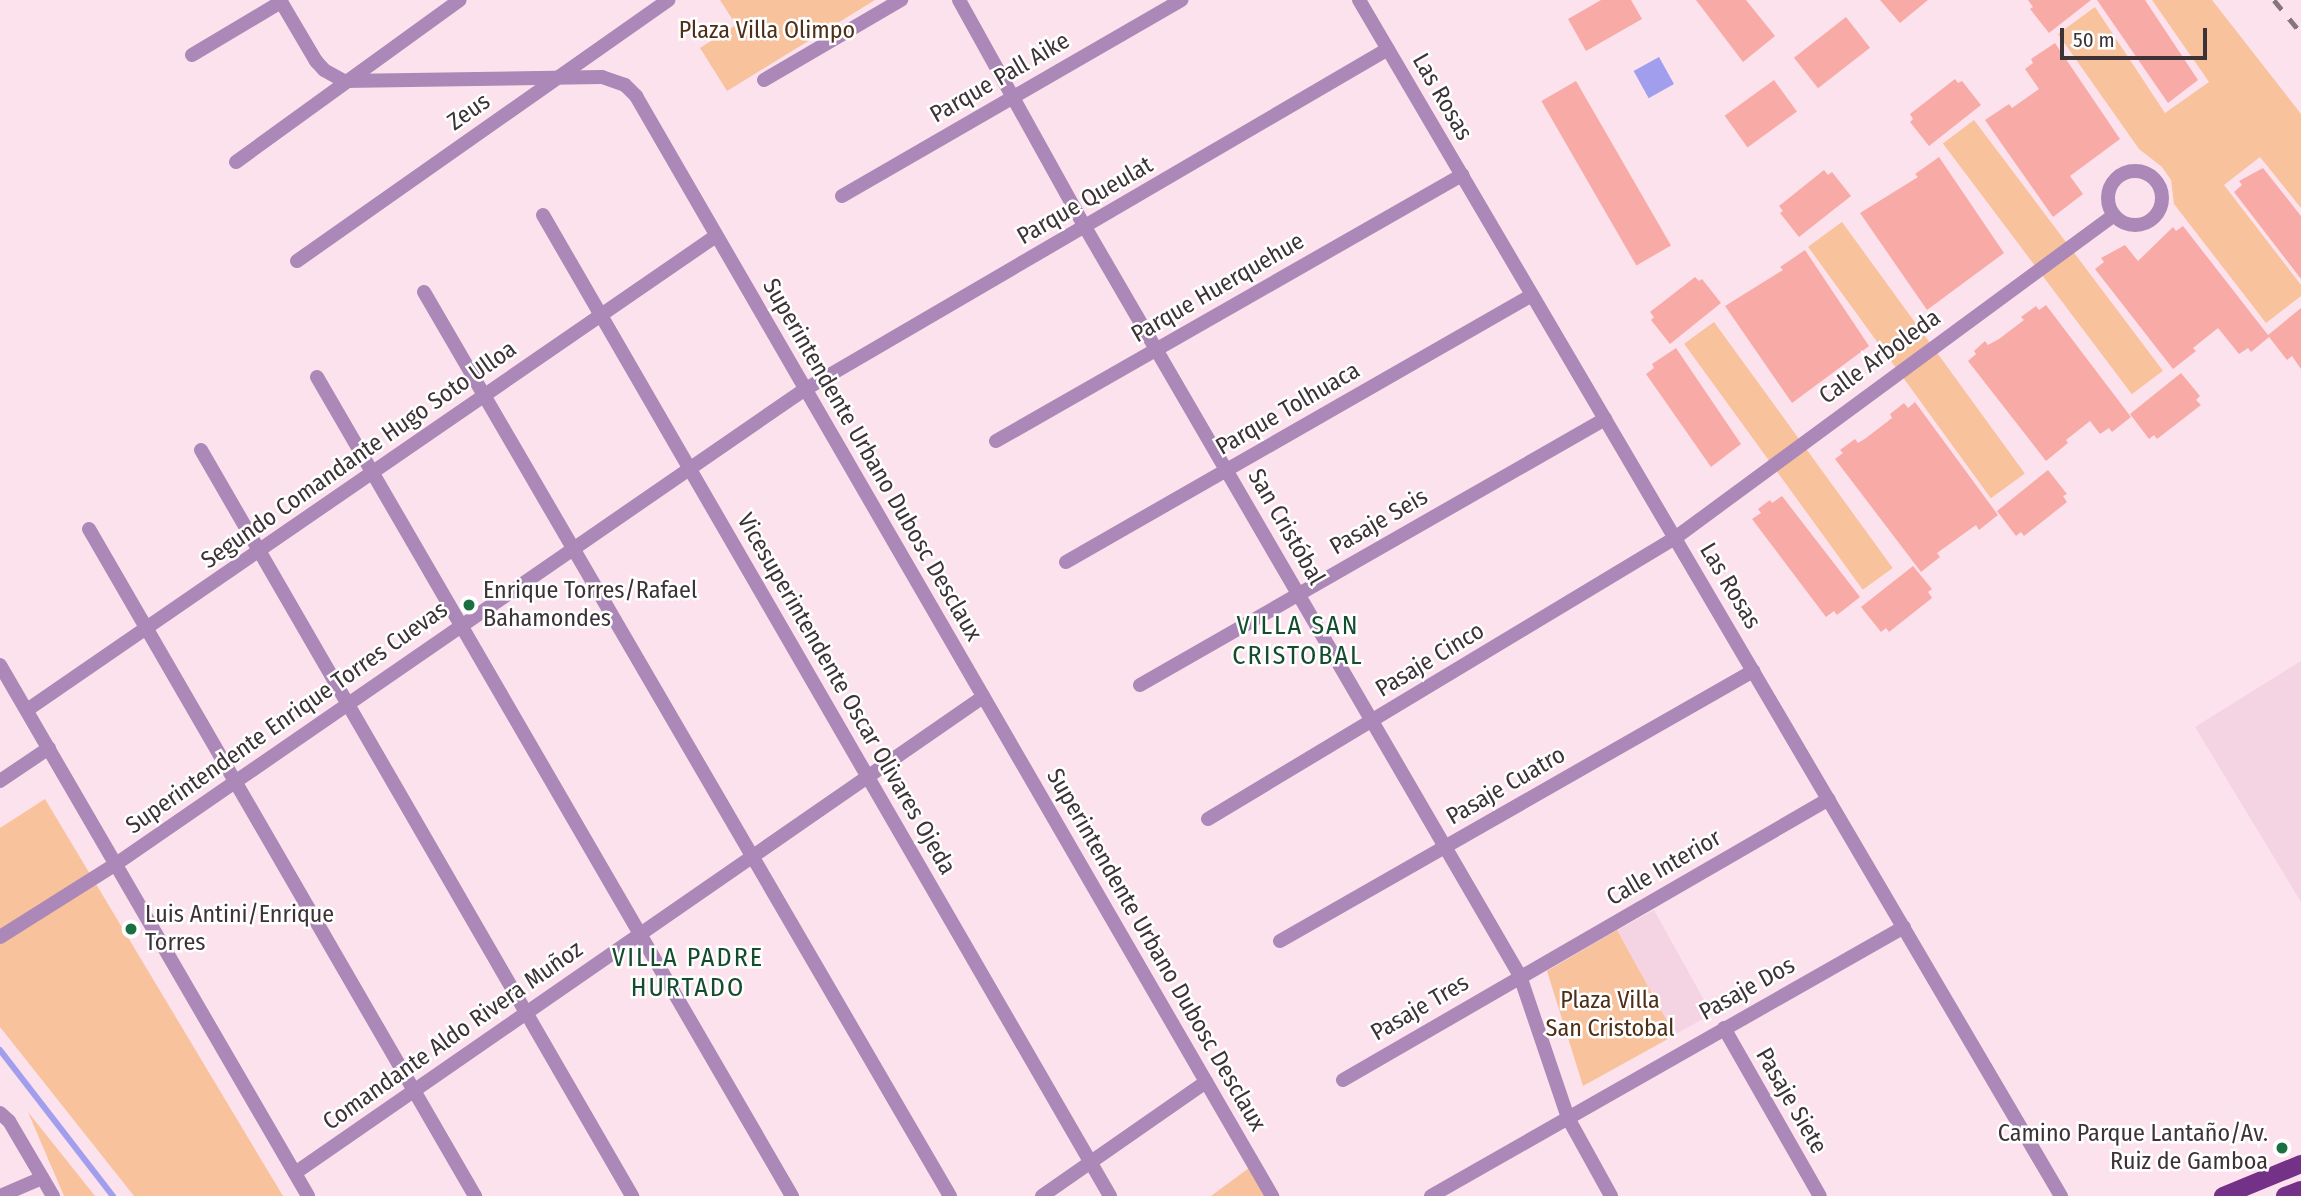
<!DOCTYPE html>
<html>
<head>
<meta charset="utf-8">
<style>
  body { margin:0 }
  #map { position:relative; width:2301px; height:1196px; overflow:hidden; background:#fce2ed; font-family:"Fira Sans Condensed",sans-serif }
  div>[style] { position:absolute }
  .built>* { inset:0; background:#f4d4e2; transform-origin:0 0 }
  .green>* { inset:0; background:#f8c29c; transform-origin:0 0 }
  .water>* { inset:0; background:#a19eee; transform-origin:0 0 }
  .stream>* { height:6px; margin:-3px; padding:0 3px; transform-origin:3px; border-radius:3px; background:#a19eee }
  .building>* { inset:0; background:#f8aba6; transform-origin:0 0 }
  .minor>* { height:14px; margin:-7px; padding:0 7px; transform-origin:7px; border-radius:7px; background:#ab88b7 }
  .minor>.ring { margin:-7px; padding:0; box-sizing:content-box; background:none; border:14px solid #ab88b7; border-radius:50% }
  .primary>* { height:18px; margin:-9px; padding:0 9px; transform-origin:9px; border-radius:9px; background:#733187 }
  .rail>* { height:5px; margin-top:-2.5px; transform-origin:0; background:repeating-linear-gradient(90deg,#86767c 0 12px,transparent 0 24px) }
  .dots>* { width:19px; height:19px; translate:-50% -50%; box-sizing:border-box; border:4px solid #fff; border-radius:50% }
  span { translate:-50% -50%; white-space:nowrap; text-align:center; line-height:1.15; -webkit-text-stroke:5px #fff; paint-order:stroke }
  .park-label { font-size:24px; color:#4e2f17 }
  .street-label { font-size:24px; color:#3d3337 }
  .poi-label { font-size:24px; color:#3d3337 }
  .left { translate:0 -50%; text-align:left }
  .right { translate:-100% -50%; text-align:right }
  .neighbourhood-label { font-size:26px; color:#144d2d; letter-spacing:2px }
  .scale { position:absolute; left:2060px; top:28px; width:147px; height:32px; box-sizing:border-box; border:4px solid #3d3337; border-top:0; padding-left:9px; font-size:21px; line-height:24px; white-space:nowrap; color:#3d3337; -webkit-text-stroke:5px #fff; paint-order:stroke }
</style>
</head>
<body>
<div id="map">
  <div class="built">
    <div style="clip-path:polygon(2301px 661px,2301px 902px,2195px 727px)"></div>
    <div style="left:1654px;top:910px;width:119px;height:42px;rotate:61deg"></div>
  </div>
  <div class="green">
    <div style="clip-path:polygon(720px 0,875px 0,727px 91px,700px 48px,736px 25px)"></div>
    <div style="clip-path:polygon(2152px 0,2212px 0,2301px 114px,2301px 208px,2260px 157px,2224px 185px,2301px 285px,2301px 296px,2266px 323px,2174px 204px,2171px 180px,2162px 167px,2139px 149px,2058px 34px,2095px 7px,2165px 113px,2209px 82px)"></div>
    <div style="left:1974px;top:120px;width:314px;height:39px;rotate:53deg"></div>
    <div style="left:1842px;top:222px;width:311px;height:42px;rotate:54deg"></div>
    <div style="left:1714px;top:322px;width:304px;height:37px;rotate:54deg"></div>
    <div style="clip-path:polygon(45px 799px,283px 1196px,134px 1196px,0 1027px,0 828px)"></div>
    <div style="clip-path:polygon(1617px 930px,1675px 1035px,1583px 1086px,1547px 971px)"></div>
    <div style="clip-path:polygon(28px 1112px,95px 1196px,64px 1196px)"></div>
    <div style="clip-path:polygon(1249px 1168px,1265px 1196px,1211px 1196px)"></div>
  </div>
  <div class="water">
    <div style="left:1659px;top:57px;width:31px;height:29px;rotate:61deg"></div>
  </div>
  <div class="stream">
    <div style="left:0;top:1050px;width:185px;rotate:52.3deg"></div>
  </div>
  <div class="building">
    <div style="clip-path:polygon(1601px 0,1631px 0,1642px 19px,1586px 51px,1568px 19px)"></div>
    <div style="clip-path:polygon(1696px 0,1746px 0,1775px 36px,1743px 62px)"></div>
    <div style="clip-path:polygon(1880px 0,1928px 0,1900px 23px)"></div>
    <div style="clip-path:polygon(2028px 0,2091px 0,2049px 33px,2030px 9px,2033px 7px)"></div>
    <div style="clip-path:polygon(2097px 0,2145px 0,2198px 80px,2168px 103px)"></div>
    <div style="left:1846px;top:17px;width:39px;height:66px;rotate:52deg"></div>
    <div style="clip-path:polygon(2055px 43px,2120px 139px,2070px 176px,2083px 194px,2053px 217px,1985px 120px,2009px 104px,2012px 108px,2039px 89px,2025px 69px,2033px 63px,2031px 59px)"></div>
    <div style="clip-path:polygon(1955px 79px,1958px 83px,1962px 81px,1981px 105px,1929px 146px,1910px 122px,1913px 119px,1910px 114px)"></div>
    <div style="left:1774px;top:80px;width:39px;height:61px;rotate:54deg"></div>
    <div style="left:1576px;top:81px;width:190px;height:40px;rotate:60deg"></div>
    <div style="clip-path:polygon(1939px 157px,2004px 253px,1927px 310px,1860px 213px,1918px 177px,1915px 174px)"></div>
    <div style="clip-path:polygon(2263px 168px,2301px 216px,2301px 279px,2234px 192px,2242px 185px,2239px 181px)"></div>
    <div style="clip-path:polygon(1824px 170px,1828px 175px,1832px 172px,1851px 196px,1799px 237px,1780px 213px,1783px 211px,1779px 206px)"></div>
    <div style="clip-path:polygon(2183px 226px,2268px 335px,2301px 308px,2301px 369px,2292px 356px,2287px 360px,2269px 337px,2251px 352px,2248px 348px,2239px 354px,2218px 328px,2193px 348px,2196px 351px,2173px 369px,2095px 269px,2104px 262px,2101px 258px,2125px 245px,2138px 261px,2173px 227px,2176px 231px)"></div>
    <div style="clip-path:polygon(1805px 250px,1869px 346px,1792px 403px,1725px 306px,1783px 270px,1780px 267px)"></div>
    <div style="clip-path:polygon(1695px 277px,1699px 281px,1702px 279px,1721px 303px,1670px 344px,1651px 320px,1654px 317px,1650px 312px)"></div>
    <div style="clip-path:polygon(2046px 305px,2131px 417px,2112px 432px,2109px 428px,2100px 434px,2090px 421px,2066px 440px,2068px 443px,2046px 461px,1968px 361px,1976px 354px,1974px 351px,1985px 341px,1988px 345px,1999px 339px,2024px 320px,2021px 317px,2036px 306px,2039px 310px)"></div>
    <div style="clip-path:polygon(1676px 348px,1741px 444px,1711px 467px,1646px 374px,1654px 368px,1652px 364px)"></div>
    <div style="clip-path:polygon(2181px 373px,2200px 396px,2196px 400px,2201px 405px,2157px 439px,2154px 435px,2149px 439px,2130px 414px)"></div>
    <div style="clip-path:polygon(1915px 402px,1998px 515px,1979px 530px,1976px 525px,1937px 553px,1940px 557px,1921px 572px,1835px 459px,1843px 453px,1840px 450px,1855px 439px,1858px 443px,1866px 438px,1892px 418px,1890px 414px,1904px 403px,1908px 408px)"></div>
    <div style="clip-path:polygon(2048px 470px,2067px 494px,2063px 496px,2067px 502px,2024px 536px,2021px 532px,2016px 536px,1997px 511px)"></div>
    <div style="clip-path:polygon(1782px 496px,1860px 597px,1837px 615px,1834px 611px,1826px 617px,1752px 519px,1761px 513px,1758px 509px,1770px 500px,1772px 503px)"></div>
    <div style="clip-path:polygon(1913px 566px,1932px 589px,1928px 592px,1932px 598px,1889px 632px,1886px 628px,1881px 632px,1861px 607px)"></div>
  </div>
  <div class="minor">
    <div style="left:280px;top:0;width:71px;rotate:59.5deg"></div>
    <div style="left:316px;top:61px;width:12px;rotate:48deg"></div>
    <div style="left:324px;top:70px;width:23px;rotate:29deg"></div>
    <div style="left:344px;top:81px;width:258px;rotate:-0.9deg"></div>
    <div style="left:602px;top:77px;width:24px;rotate:19deg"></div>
    <div style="left:625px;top:85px;width:16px;rotate:45deg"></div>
    <div style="left:636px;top:96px;width:1271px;rotate:59.96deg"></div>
    <div style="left:959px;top:0;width:260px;rotate:61deg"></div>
    <div style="left:1085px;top:227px;width:866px;rotate:59.85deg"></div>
    <div style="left:1520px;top:976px;width:150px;rotate:71.3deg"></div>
    <div style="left:1568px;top:1118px;width:89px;rotate:61.1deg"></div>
    <div style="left:1359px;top:0;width:1387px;rotate:59.59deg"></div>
    <div style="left:192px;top:55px;width:104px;rotate:-30.8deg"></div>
    <div style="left:764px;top:80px;width:159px;rotate:-30.3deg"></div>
    <div style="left:236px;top:162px;width:276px;rotate:-35.9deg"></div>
    <div class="ring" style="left:2108px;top:171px;width:40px;height:40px"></div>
    <div style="left:842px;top:196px;width:392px;rotate:-30deg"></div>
    <div style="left:543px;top:215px;width:1133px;rotate:59.97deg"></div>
    <div style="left:297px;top:261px;width:454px;rotate:-35.1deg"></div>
    <div style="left:424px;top:292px;width:1046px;rotate:59.81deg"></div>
    <div style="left:317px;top:377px;width:947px;rotate:59.89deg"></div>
    <div style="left:996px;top:441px;width:537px;rotate:-29.72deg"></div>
    <div style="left:201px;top:450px;width:862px;rotate:59.98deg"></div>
    <div style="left:89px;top:529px;width:771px;rotate:59.94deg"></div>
    <div style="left:1066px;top:562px;width:537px;rotate:-29.81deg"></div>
    <div style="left:0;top:665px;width:614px;rotate:59.88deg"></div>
    <div style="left:1140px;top:685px;width:536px;rotate:-29.77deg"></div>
    <div style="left:27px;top:710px;width:836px;rotate:-34.53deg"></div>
    <div style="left:0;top:781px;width:59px;rotate:-34deg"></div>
    <div style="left:1208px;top:819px;width:545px;rotate:-31.04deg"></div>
    <div style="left:1675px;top:538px;width:545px;rotate:-36.34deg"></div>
    <div style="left:0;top:937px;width:137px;rotate:-32.2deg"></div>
    <div style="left:116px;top:864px;width:835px;rotate:-34.57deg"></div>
    <div style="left:804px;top:390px;width:676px;rotate:-30.28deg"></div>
    <div style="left:1280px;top:941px;width:545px;rotate:-29.72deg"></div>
    <div style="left:1724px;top:1028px;width:193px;rotate:60.3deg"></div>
    <div style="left:1343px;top:1080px;width:561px;rotate:-30.04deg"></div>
    <div style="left:0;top:1113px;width:12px;rotate:42deg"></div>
    <div style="left:9px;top:1121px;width:87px;rotate:59.6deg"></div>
    <div style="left:295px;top:1173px;width:837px;rotate:-34.68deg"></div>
    <div style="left:0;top:1196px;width:46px;rotate:-23.2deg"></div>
    <div style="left:1042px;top:1196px;width:200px;rotate:-34.8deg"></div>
    <div style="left:1431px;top:1196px;width:544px;rotate:-29.63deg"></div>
  </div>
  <div class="primary">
    <div style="left:2223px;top:1196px;width:84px;rotate:-22.3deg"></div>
    <div style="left:2285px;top:1196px;width:17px;rotate:-21deg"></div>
  </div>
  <div class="rail">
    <div style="left:2274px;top:0;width:43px;rotate:50.7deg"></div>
  </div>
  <div class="dots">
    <div style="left:469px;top:605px;background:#1b7042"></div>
    <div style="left:131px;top:929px;background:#1b7042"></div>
    <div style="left:2282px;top:1148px;background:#1b7042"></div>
  </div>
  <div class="park-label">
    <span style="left:767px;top:31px">Plaza Villa Olimpo</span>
    <span style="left:1610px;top:1015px">Plaza Villa<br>San Cristobal</span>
  </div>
  <div class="street-label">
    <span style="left:1000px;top:78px;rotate:-30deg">Parque Pall Aike</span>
    <span style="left:1442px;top:97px;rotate:60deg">Las Rosas</span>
    <span style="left:469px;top:112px;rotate:-35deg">Zeus</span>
    <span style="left:1085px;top:201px;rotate:-30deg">Parque Queulat</span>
    <span style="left:1218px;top:288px;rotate:-30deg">Parque Huerquehue</span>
    <span style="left:1880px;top:357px;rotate:-36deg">Calle Arboleda</span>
    <span style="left:1288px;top:409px;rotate:-30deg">Parque Tolhuaca</span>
    <span style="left:359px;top:455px;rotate:-35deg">Segundo Comandante Hugo Soto Ulloa</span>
    <span style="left:872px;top:460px;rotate:60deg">Superintendente Urbano Dubosc Desclaux</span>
    <span style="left:1379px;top:522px;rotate:-30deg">Pasaje Seis</span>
    <span style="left:1286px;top:527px;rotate:60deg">San Cristóbal</span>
    <span style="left:1730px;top:586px;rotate:59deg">Las Rosas</span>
    <span style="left:1430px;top:660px;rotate:-31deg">Pasaje Cinco</span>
    <span style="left:846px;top:694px;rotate:60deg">Vicesuperintendente Oscar Olivares Ojeda</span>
    <span style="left:287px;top:718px;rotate:-35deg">Superintendente Enrique Torres Cuevas</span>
    <span style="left:1506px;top:786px;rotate:-30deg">Pasaje Cuatro</span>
    <span style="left:1664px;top:868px;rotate:-30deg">Calle Interior</span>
    <span style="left:1156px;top:950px;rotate:60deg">Superintendente Urbano Dubosc Desclaux</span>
    <span style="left:1747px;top:989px;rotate:-29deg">Pasaje Dos</span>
    <span style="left:1420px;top:1008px;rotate:-30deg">Pasaje Tres</span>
    <span style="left:453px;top:1036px;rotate:-35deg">Comandante Aldo Rivera Muñoz</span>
    <span style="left:1791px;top:1101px;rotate:60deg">Pasaje Siete</span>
  </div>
  <div class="poi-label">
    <span class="left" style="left:483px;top:605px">Enrique Torres/Rafael<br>Bahamondes</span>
    <span class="left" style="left:145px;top:929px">Luis Antini/Enrique<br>Torres</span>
    <span class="right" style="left:2268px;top:1148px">Camino Parque Lantaño/Av.<br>Ruiz de Gamboa</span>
  </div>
  <div class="neighbourhood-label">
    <span style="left:1298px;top:641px">VILLA SAN<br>CRISTOBAL</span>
    <span style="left:688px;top:973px">VILLA PADRE<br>HURTADO</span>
  </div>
  <div class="scale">50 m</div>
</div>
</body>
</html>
